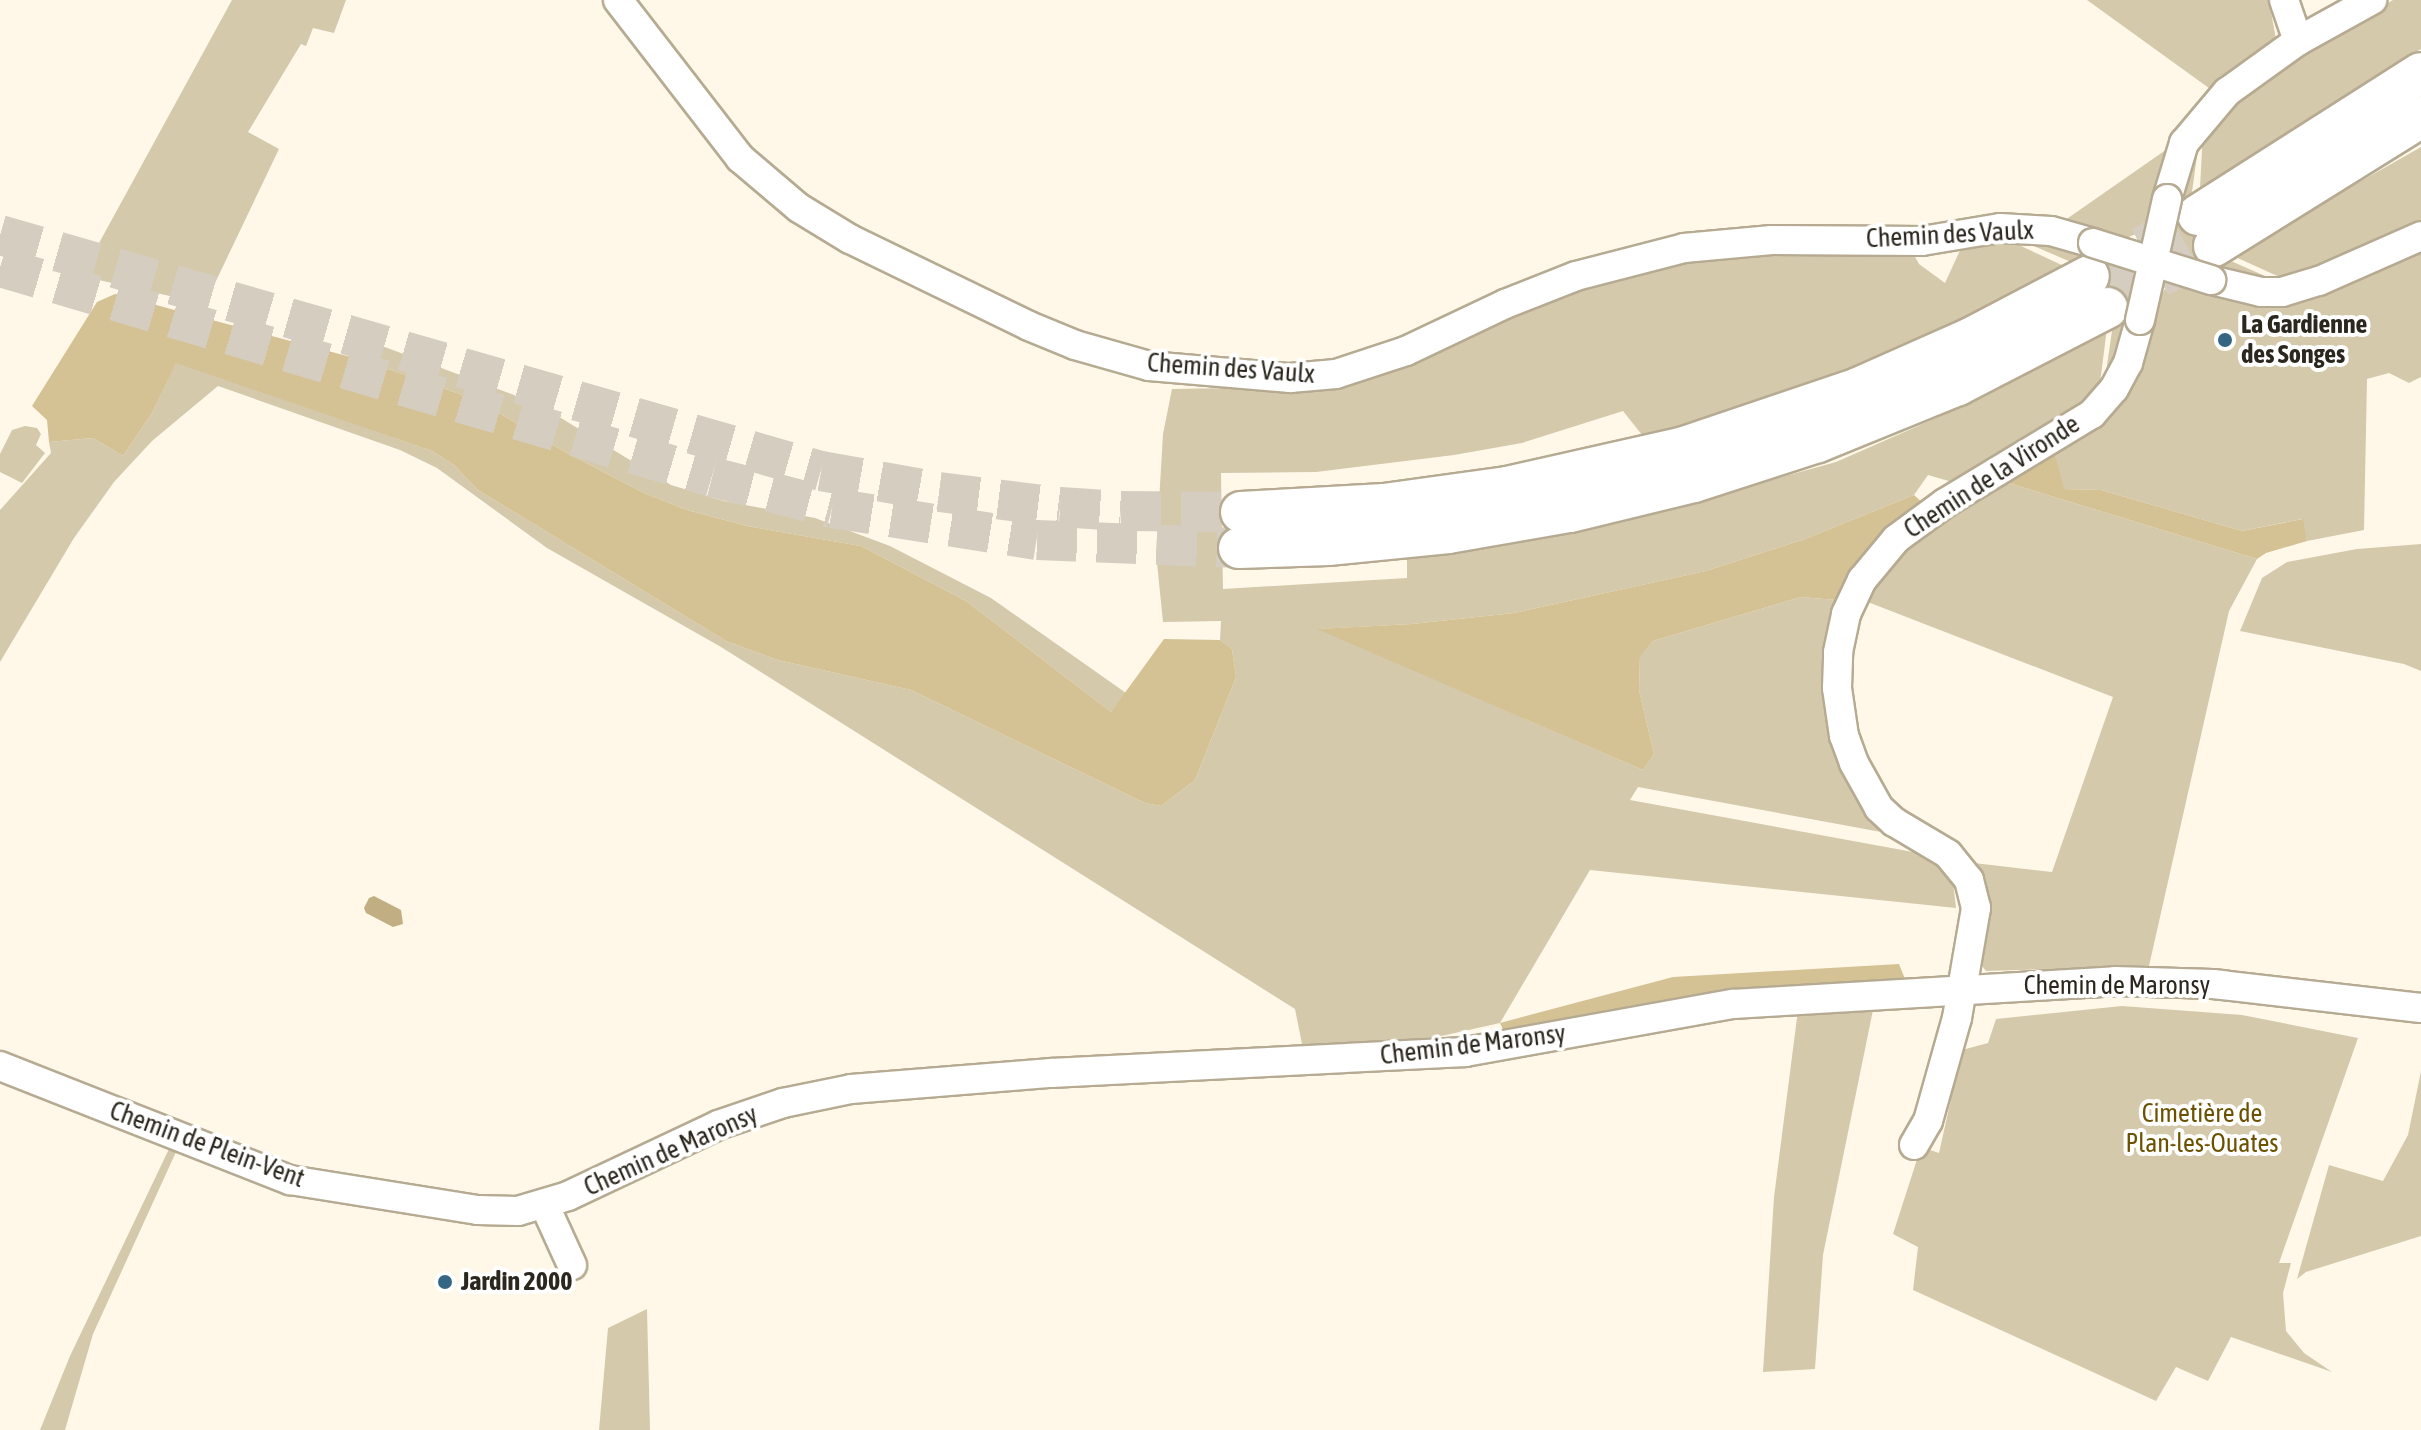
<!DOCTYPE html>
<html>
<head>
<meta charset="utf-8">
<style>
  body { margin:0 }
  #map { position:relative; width:2421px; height:1430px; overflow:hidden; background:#fff8e8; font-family:"Asap Condensed",sans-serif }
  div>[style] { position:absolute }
  .green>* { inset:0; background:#d5c9ac }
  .forest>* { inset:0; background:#d4c194 }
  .water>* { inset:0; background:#c1ae82 }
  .highway-tunnel>* { height:40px; margin-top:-20px; transform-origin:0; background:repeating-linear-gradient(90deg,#d5cec0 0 40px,transparent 0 60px) }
  .roads { filter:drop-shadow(2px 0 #b6ab92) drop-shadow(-2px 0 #b6ab92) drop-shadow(0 2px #b6ab92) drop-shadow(0 -2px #b6ab92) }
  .minor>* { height:28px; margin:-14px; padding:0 14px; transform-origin:14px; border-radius:14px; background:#fff }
  .highway>* { height:40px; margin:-20px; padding:0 20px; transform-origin:20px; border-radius:20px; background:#fff }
  .bridges { filter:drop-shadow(2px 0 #b6ab92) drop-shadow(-2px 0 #b6ab92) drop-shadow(0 2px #b6ab92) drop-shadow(0 -2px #b6ab92) }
  .minor-bridge>* { height:28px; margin:-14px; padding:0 14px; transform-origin:14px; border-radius:14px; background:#fff }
  .dots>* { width:22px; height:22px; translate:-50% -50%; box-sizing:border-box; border:4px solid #fff; border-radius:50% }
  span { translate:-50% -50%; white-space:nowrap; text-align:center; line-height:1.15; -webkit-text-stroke:8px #fff; paint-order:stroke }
  .street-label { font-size:26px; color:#2b271e }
  .poi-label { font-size:26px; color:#2b271e; font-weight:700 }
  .left { translate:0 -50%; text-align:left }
  .park-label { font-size:26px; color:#6c5200 }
</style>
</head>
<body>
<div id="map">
  <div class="green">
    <div style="clip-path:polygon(232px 0,346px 0,334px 33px,313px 28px,306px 46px,301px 44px,248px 132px,279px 149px,205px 304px,81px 276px)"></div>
    <div style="clip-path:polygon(2087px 0,2269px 0,2276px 40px,2213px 91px)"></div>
    <div style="clip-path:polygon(2393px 0,2421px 0,2421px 49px,2200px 188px,2203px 131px,2220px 112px,2283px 65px)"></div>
    <div style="clip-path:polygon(2200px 135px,2190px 206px,2196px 237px,2215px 254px,2281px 283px,2196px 268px,2182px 256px,2172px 238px,2185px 159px)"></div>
    <div style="clip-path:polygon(2170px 147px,2150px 223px,2143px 231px,2124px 239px,2058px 225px)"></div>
    <div style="clip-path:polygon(2421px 147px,2421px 220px,2284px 279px,2231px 255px)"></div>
    <div style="clip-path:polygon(2008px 235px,2027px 236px,2106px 257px,2121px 266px,2130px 279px,2133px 306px,2120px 360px,2111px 381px,2081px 410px,1952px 482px,1928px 475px,1914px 495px,1805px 539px,1706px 571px,1514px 613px,1412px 624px,1319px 629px,1643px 770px,1654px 754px,1639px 690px,1640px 655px,1653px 641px,1801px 597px,1836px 600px,1825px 652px,1831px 736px,1865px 811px,1892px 834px,1638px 787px,1630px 800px,1935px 856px,1953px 881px,1956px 908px,1590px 870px,1500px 1023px,1437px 1037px,1303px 1049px,1295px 1009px,721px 647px,547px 548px,437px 468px,400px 450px,218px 386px,152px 441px,114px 482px,74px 538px,0 662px,0 510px,51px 453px,49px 442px,93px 438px,123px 456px,152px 413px,176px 362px,432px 451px,454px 465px,478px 490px,726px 641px,778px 660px,911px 690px,1145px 803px,1161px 806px,1195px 780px,1236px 677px,1232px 649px,1220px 640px,1221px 621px,1163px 622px,1156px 553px,1163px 434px,1172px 389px,1334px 386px,1401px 362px,1499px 314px,1569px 286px,1633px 266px,1724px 252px,1797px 248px,1913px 253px,1919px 264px,1945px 283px,1962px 246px,1992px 238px,2006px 239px,2066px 267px,1889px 356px,1646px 440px,1623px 411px,1522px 443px,1454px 455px,1316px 472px,1221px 473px,1223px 589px,1407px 578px,1407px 558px,1601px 527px,1836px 462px,1984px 397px,2107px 328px,2100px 383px,2104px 386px,2114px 317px,2112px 296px,2106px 286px,2085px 268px)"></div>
    <div style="clip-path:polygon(2421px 247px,2421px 377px,2409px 383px,2389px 373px,2367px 379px,2364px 530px,2307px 541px,2302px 519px,2242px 531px,2101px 490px,2063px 489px,2053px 446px,2078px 435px,2166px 287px,2182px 284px,2251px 301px)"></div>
    <div style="clip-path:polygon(374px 343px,514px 395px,561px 418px,671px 485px,724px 501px,815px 518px,890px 546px,991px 598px,1126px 693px,1111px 712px,966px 601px,861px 546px,747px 526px,687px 510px,644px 493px,565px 452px,477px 400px,362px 360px)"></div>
    <div style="clip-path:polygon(25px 426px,37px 428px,41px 434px,36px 445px,45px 453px,22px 483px,0 472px,0 454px,12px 430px)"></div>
    <div style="clip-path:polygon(2002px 481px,2257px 559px,2229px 611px,2149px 966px,1986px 971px,1977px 960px,1981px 890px,1974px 863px,2052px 872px,2113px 697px,1860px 599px,1891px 554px)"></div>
    <div style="clip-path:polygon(2421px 544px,2421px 671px,2404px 664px,2240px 631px,2262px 578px,2287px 562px,2357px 549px)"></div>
    <div style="clip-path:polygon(2122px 1006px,2242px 1015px,2358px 1038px,2279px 1263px,2291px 1263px,2283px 1293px,2286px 1331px,2304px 1353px,2332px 1372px,2231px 1337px,2208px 1381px,2176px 1367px,2156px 1401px,1913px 1290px,1918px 1247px,1893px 1234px,1921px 1147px,1939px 1153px,1962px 1050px,1988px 1043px,1996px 1019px)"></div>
    <div style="clip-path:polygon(1798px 1010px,1873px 1010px,1823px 1255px,1815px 1369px,1763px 1372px,1774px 1197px)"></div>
    <div style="clip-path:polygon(2421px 1071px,2421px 1236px,2306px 1272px,2297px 1279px,2329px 1165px,2383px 1181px,2408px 1135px)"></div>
    <div style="clip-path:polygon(169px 1149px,176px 1152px,93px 1334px,65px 1430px,40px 1430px,70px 1356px)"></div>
    <div style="clip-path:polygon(647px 1309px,650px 1430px,599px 1430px,608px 1328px)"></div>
  </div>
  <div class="forest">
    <div style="clip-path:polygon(115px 294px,362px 360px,477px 400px,565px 452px,644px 493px,687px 510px,747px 526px,861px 546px,966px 601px,1111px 712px,1164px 639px,1220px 640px,1232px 649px,1236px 677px,1195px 780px,1161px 806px,1145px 803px,911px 690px,778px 660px,726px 641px,478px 490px,454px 465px,432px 451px,176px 363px,152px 413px,123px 456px,93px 438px,49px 442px,47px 420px,32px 406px,97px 302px)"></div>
    <div style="clip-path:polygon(2053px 446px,2064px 489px,2101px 490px,2242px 531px,2303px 519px,2307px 541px,2266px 553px,2257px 559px,2002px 481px)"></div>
    <div style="clip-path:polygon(1914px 495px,1925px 505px,1872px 547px,1836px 600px,1801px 597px,1653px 641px,1640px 656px,1639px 690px,1654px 754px,1643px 770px,1317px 629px,1412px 624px,1514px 613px,1706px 571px,1805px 539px)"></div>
    <div style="clip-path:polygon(1899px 964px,1905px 979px,1726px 991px,1505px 1034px,1500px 1023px,1673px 977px)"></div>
  </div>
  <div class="water">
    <div style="clip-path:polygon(374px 896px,401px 910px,403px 924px,393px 927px,366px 913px,364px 908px,369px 898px)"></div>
  </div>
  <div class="highway-tunnel">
    <div style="left:0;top:235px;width:854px;rotate:16.04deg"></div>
    <div style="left:821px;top:471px;width:120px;rotate:10.1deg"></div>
    <div style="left:939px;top:492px;width:122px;rotate:7.1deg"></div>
    <div style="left:1060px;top:507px;width:61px;rotate:3.8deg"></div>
    <div style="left:1121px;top:511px;width:120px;rotate:0.5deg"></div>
    <div style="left:0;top:267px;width:742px;rotate:16.43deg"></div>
    <div style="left:712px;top:477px;width:124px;rotate:14.5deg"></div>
    <div style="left:832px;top:508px;width:207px;rotate:8.9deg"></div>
    <div style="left:1037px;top:540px;width:202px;rotate:2.3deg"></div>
    <div style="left:2089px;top:276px;width:125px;rotate:-29.2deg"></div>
    <div style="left:2107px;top:308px;width:124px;rotate:-30.1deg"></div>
  </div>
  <div class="roads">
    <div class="minor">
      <div style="left:618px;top:0;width:200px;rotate:52.3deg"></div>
      <div style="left:740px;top:158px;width:77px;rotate:40.3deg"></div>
      <div style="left:799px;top:208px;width:60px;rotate:31.3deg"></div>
      <div style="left:850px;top:239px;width:199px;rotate:25.9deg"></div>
      <div style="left:1029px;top:326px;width:50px;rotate:22.4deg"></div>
      <div style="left:1075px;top:345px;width:77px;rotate:15.8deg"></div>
      <div style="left:1149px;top:366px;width:142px;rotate:4.9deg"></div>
      <div style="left:1290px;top:378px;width:46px;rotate:-5deg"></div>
      <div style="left:1336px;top:374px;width:74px;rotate:-18.2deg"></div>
      <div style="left:1406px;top:351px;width:110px;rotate:-25.4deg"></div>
      <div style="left:1505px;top:304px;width:76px;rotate:-21.5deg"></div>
      <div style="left:1576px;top:276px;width:112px;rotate:-14.5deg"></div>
      <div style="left:1684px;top:248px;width:88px;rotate:-5.2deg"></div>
      <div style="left:1772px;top:240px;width:150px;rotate:0.4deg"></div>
      <div style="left:1922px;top:241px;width:79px;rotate:-9.5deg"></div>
      <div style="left:2000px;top:228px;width:51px;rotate:3.4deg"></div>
      <div style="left:2051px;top:231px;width:44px;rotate:15.9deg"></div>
      <div style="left:2284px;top:0;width:43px;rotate:71.1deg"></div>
      <div style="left:2167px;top:199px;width:59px;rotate:-73.1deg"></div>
      <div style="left:2184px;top:143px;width:67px;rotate:-49.9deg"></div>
      <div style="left:2227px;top:92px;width:87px;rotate:-35.7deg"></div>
      <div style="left:2298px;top:41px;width:85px;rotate:-29deg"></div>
      <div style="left:2211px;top:280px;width:51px;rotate:13.5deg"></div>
      <div style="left:2261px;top:292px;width:21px"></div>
      <div style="left:2282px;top:292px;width:39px;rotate:-17deg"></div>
      <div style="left:2319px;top:281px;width:111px;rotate:-23.8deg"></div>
      <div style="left:0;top:1066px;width:312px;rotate:21.5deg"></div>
      <div style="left:290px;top:1180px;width:190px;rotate:9.1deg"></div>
      <div style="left:478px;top:1210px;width:40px;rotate:1.4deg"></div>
      <div style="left:518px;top:1211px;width:52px;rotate:-16.7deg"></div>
      <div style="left:568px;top:1196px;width:166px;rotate:-25.3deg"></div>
      <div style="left:718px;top:1125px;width:69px;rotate:-18.7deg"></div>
      <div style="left:783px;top:1103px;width:69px;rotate:-11.6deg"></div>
      <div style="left:851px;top:1089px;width:201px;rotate:-4.6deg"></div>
      <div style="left:1051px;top:1073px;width:415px;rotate:-2.9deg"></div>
      <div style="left:1465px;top:1052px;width:272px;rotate:-10.2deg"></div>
      <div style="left:1733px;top:1004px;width:383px;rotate:-3.4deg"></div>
      <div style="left:2115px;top:981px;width:98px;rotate:1.8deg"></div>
      <div style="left:2213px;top:984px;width:209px;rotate:6.6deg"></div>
      <div style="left:1914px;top:1145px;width:28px;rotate:-60deg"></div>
      <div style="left:1928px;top:1121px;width:107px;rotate:-74.3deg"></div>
      <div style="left:1957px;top:1018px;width:112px;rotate:-80.2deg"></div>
      <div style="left:1976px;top:908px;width:29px;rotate:-104deg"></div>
      <div style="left:1969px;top:880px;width:33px;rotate:-129deg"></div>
      <div style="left:1948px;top:854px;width:63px;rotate:-149.3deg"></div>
      <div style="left:1894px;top:822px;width:21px;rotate:-137deg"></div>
      <div style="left:1879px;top:808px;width:51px;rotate:-119.1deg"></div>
      <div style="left:1854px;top:763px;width:29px;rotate:-110deg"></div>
      <div style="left:1844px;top:736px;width:49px;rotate:-98.3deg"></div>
      <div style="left:1837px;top:688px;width:36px;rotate:-88deg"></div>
      <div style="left:1838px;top:652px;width:39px;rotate:-78deg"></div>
      <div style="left:1846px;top:614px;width:38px;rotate:-65deg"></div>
      <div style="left:1862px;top:580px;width:53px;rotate:-50.3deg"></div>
      <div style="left:1896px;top:539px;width:61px;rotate:-36.3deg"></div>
      <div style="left:1945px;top:503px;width:172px;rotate:-31.2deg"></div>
      <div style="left:2092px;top:414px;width:33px;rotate:-49deg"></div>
      <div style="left:2114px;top:389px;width:30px;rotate:-62deg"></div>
      <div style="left:2128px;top:363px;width:45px;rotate:-74.4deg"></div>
      <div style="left:545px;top:1206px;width:65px;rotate:65.4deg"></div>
    </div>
    <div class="highway">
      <div style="left:2198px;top:215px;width:264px;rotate:-32.5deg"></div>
      <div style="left:2214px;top:246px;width:244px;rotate:-31.9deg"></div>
      <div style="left:1241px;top:512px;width:143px;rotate:-3.2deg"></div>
      <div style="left:1384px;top:504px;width:124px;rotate:-7.9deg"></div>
      <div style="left:1507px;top:487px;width:181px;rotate:-12.7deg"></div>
      <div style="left:1684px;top:447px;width:184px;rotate:-18.7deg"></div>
      <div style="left:1858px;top:388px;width:124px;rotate:-23.9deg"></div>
      <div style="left:1971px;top:338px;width:133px;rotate:-27.7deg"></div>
      <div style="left:1239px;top:548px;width:89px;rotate:-1.9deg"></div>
      <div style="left:1328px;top:545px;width:121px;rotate:-5.7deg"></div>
      <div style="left:1448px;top:533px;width:124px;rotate:-9.8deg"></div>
      <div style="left:1570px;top:512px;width:128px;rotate:-13.6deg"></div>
      <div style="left:1694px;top:482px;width:130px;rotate:-17.9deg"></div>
      <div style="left:1818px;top:442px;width:151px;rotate:-22.2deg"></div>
      <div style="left:1958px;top:385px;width:168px;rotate:-27.3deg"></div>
    </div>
  </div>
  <div class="bridges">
    <div class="minor-bridge">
      <div style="left:2093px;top:243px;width:124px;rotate:17.4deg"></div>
      <div style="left:2140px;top:320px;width:124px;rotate:-77.4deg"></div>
    </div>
  </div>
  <div class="dots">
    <div style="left:2225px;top:340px;background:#346683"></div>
    <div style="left:445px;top:1282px;background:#346683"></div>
  </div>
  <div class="street-label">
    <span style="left:1950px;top:235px;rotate:-3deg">Chemin des Vaulx</span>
    <span style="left:1231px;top:369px;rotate:4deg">Chemin des Vaulx</span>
    <span style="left:1992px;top:477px;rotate:-33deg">Chemin de la Vironde</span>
    <span style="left:2117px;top:986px">Chemin de Maronsy</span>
    <span style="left:1473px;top:1045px;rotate:-7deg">Chemin de Maronsy</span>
    <span style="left:207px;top:1145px;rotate:20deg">Chemin de Plein-Vent</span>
    <span style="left:671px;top:1151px;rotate:-24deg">Chemin de Maronsy</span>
  </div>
  <div class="poi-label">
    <span class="left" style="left:2241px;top:340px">La Gardienne<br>des Songes</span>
    <span class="left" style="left:461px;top:1282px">Jardin 2000</span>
  </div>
  <div class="park-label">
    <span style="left:2202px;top:1129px">Cimetière de<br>Plan-les-Ouates</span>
  </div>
</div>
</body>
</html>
